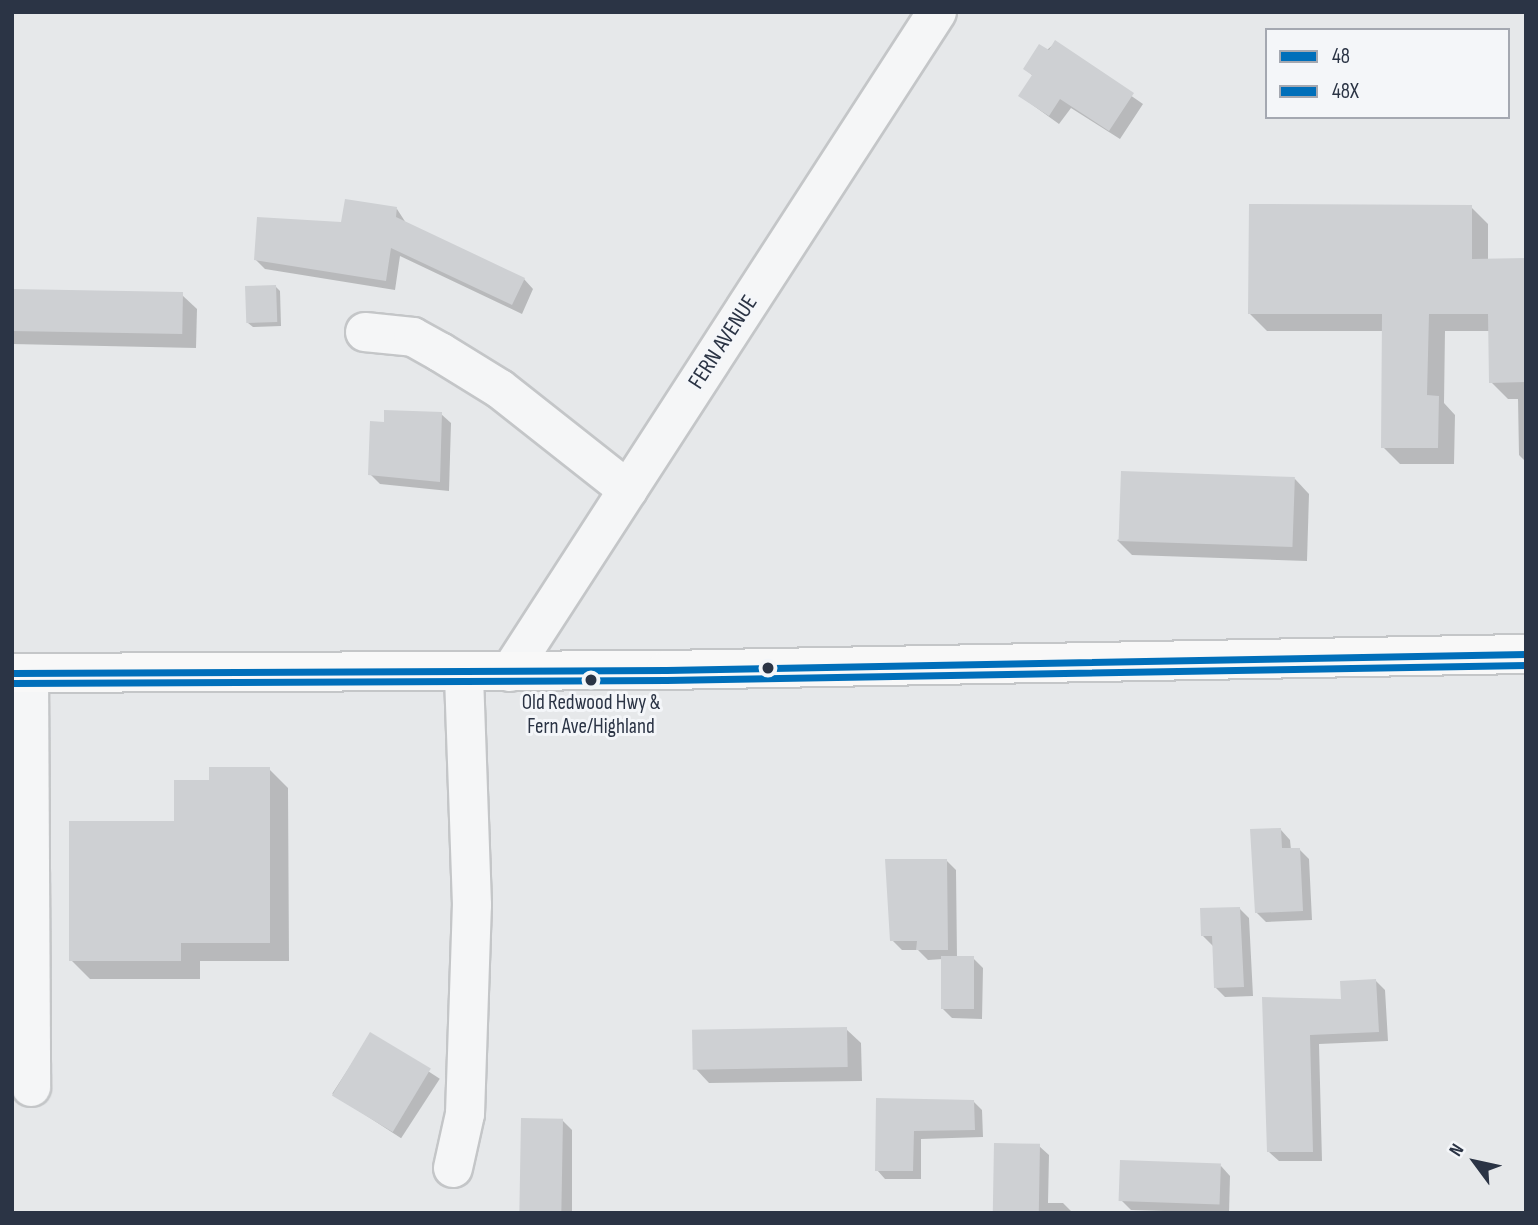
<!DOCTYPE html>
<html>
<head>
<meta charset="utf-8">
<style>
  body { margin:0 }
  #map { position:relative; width:1538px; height:1225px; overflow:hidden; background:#e6e8ea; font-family:"Sofia Sans Condensed",sans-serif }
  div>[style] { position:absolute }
  .shadow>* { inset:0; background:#0003; transform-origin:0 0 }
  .building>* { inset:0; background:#ced0d3; transform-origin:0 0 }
  .roads { filter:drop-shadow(2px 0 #c4c6c8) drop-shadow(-2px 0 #c4c6c8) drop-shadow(0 2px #c4c6c8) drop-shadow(0 -2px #c4c6c8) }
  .minor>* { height:38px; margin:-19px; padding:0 19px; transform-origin:19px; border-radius:19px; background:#f5f6f7 }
  .major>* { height:38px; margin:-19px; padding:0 19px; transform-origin:19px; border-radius:19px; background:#f8f8f8 }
  .bus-1>* { height:7px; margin:-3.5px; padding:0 3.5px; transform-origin:3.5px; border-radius:3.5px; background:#006fba }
  .bus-2>* { height:7px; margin:-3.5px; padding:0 3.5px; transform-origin:3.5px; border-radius:3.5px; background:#006fba }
  .dots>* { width:19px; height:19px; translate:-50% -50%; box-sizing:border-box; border:4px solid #f4f6f9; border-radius:50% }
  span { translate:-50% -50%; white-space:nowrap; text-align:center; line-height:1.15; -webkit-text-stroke:6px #f4f6f9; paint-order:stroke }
  .bus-label { font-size:21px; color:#2b3445 }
  .street-label { font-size:23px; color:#2b3445 }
  .frame { position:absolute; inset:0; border:14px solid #2b3445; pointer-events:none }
  .legend { position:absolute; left:1265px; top:28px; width:245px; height:91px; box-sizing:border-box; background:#f4f6f9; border:2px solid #a4a8b1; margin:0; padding:9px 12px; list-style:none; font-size:21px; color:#2b3445 }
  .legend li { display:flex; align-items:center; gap:14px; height:35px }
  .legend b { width:35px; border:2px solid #a4a8b1 }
  .north { position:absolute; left:1440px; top:1127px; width:70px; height:70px; -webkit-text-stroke:5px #f4f6f9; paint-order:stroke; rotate:303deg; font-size:19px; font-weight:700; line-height:28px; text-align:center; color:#2b3445 }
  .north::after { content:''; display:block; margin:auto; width:24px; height:32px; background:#2b3445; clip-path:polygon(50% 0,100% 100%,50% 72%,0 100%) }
</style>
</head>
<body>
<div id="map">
  <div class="shadow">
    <div style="clip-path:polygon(1055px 43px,1143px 104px,1120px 139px,1071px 108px,1059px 124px,1020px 96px,1033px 76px,1025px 69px)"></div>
    <div style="clip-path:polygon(1471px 207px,1488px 224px,1488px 260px,1526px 260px,1526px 462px,1519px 455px,1518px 399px,1508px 399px,1491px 382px,1490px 331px,1445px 331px,1444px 403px,1455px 415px,1454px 464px,1400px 464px,1383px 447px,1383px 331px,1267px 331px,1250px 314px)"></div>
    <div style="clip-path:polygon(397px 209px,406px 223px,524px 279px,533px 289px,522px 314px,400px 256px,395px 290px,265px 269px,255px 259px)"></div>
    <div style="clip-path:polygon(276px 287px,280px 291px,281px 326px,253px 327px,248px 323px)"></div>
    <div style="clip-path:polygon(12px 291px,182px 295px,197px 309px,196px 348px,12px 344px)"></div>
    <div style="clip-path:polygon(441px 414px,451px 423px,449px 491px,380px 484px,370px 474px,386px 424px)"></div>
    <div style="clip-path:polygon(1295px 479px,1309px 494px,1307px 561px,1132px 555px,1117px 540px)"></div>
    <div style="clip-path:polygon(269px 769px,288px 788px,289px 961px,200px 961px,200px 979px,90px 979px,71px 960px,176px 822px,211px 782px)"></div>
    <div style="clip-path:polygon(1281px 830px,1290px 840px,1291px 850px,1299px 849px,1309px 859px,1312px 920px,1266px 922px,1256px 912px)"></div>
    <div style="clip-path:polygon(946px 860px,956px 870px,957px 958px,973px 958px,983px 968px,982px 1019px,952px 1018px,942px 1008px,943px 959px,928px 960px,918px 950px,902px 950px,892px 940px)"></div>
    <div style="clip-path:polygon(1240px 909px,1249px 918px,1253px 996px,1225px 997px,1215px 987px,1213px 946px,1203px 936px)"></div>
    <div style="clip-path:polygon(1375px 980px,1385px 990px,1388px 1041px,1319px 1044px,1322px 1161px,1279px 1161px,1269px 1152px,1264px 999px,1343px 1000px)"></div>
    <div style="clip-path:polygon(846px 1029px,861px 1043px,862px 1081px,709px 1083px,695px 1068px)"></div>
    <div style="left:371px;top:1034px;width:82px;height:71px;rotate:33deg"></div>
    <div style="clip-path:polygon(878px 1100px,973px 1101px,982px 1110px,983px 1137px,921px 1139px,921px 1179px,885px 1179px,877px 1170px)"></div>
    <div style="clip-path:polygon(562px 1120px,572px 1130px,572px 1212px,533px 1213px)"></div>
    <div style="clip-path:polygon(1039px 1146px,1049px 1155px,1048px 1203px,1063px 1203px,1073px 1213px,994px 1213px)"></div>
    <div style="clip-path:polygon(1221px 1166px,1230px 1176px,1229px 1213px,1131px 1210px,1121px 1200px)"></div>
  </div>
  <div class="building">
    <div style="clip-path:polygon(1055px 40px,1134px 93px,1109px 131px,1060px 99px,1049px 116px,1018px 96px,1032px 75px,1023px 69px,1039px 44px,1049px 50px)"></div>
    <div style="clip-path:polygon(345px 199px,397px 207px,396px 217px,525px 278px,512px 305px,391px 248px,386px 281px,254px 260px,257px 217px,341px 222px)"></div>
    <div style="clip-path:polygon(1249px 204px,1472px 205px,1472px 259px,1526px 258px,1526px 382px,1489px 383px,1488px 314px,1429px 314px,1427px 395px,1439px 396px,1438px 448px,1381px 448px,1382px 314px,1248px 314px)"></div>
    <div style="left:276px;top:285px;width:37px;height:31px;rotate:88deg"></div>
    <div style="left:12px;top:289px;width:171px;height:42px;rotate:1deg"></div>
    <div style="clip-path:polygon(384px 410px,442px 412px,440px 482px,368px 475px,370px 421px,384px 422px)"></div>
    <div style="left:1121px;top:471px;width:174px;height:70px;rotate:2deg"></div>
    <div style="clip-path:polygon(209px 767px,270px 767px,270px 943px,181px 943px,181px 961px,69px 961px,69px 821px,174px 821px,174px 780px,209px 780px)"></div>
    <div style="clip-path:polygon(1281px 828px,1282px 848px,1300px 848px,1303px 911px,1255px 913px,1250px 829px)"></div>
    <div style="clip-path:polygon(885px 859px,947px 859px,948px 950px,916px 950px,917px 941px,890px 941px)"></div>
    <div style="clip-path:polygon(1240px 907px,1244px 987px,1214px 988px,1212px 936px,1201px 936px,1200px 908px)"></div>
    <div style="left:941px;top:956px;width:33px;height:53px"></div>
    <div style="clip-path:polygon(1376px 979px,1379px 1032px,1310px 1035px,1313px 1152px,1267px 1152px,1262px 997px,1341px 999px,1340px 981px)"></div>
    <div style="left:847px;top:1027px;width:40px;height:155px;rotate:89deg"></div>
    <div style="left:370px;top:1032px;width:71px;height:74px;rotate:31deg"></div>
    <div style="clip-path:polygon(876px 1098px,974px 1100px,975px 1130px,914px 1131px,913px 1171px,875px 1171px)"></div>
    <div style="left:521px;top:1118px;width:42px;height:95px;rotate:1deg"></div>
    <div style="left:994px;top:1143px;width:46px;height:70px;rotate:1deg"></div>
    <div style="left:1120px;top:1160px;width:101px;height:41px;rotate:2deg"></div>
  </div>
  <div class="roads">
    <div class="minor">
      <div style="left:365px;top:332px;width:48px;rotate:5.9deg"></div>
      <div style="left:413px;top:337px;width:31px;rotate:29deg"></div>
      <div style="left:440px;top:352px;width:70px;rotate:31.7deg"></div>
      <div style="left:500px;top:389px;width:163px;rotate:38.3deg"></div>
      <div style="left:510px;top:672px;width:786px;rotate:-57.1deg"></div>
      <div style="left:29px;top:673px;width:414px;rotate:89.7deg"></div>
      <div style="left:453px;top:1168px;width:55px;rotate:-77.5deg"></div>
      <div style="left:465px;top:1114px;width:209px;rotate:-88.1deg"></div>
      <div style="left:472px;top:905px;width:233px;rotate:-92deg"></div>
    </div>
    <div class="major">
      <div style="left:12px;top:673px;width:654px;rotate:-0.26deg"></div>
      <div style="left:666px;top:670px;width:860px;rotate:-1.07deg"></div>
    </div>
  </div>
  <div class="bus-1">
    <div style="left:12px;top:673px;width:654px;rotate:-0.26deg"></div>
    <div style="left:666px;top:670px;width:860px;rotate:-1.07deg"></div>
  </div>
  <div class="bus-2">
    <div style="left:12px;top:683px;width:654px;rotate:-0.26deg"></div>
    <div style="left:666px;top:680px;width:860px;rotate:-1deg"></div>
  </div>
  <div class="dots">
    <div style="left:768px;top:668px;background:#2b3445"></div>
    <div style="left:591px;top:680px;background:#2b3445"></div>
  </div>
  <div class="bus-label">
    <span style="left:591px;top:715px">Old Redwood Hwy &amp;<br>Fern Ave/Highland</span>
  </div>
  <div class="street-label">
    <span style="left:723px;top:342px;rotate:-57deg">FERN AVENUE</span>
  </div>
  <div class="frame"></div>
  <ul class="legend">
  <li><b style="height:9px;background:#006fba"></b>48</li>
  <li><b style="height:9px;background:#006fba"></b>48X</li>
  </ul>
  <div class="north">N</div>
</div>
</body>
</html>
